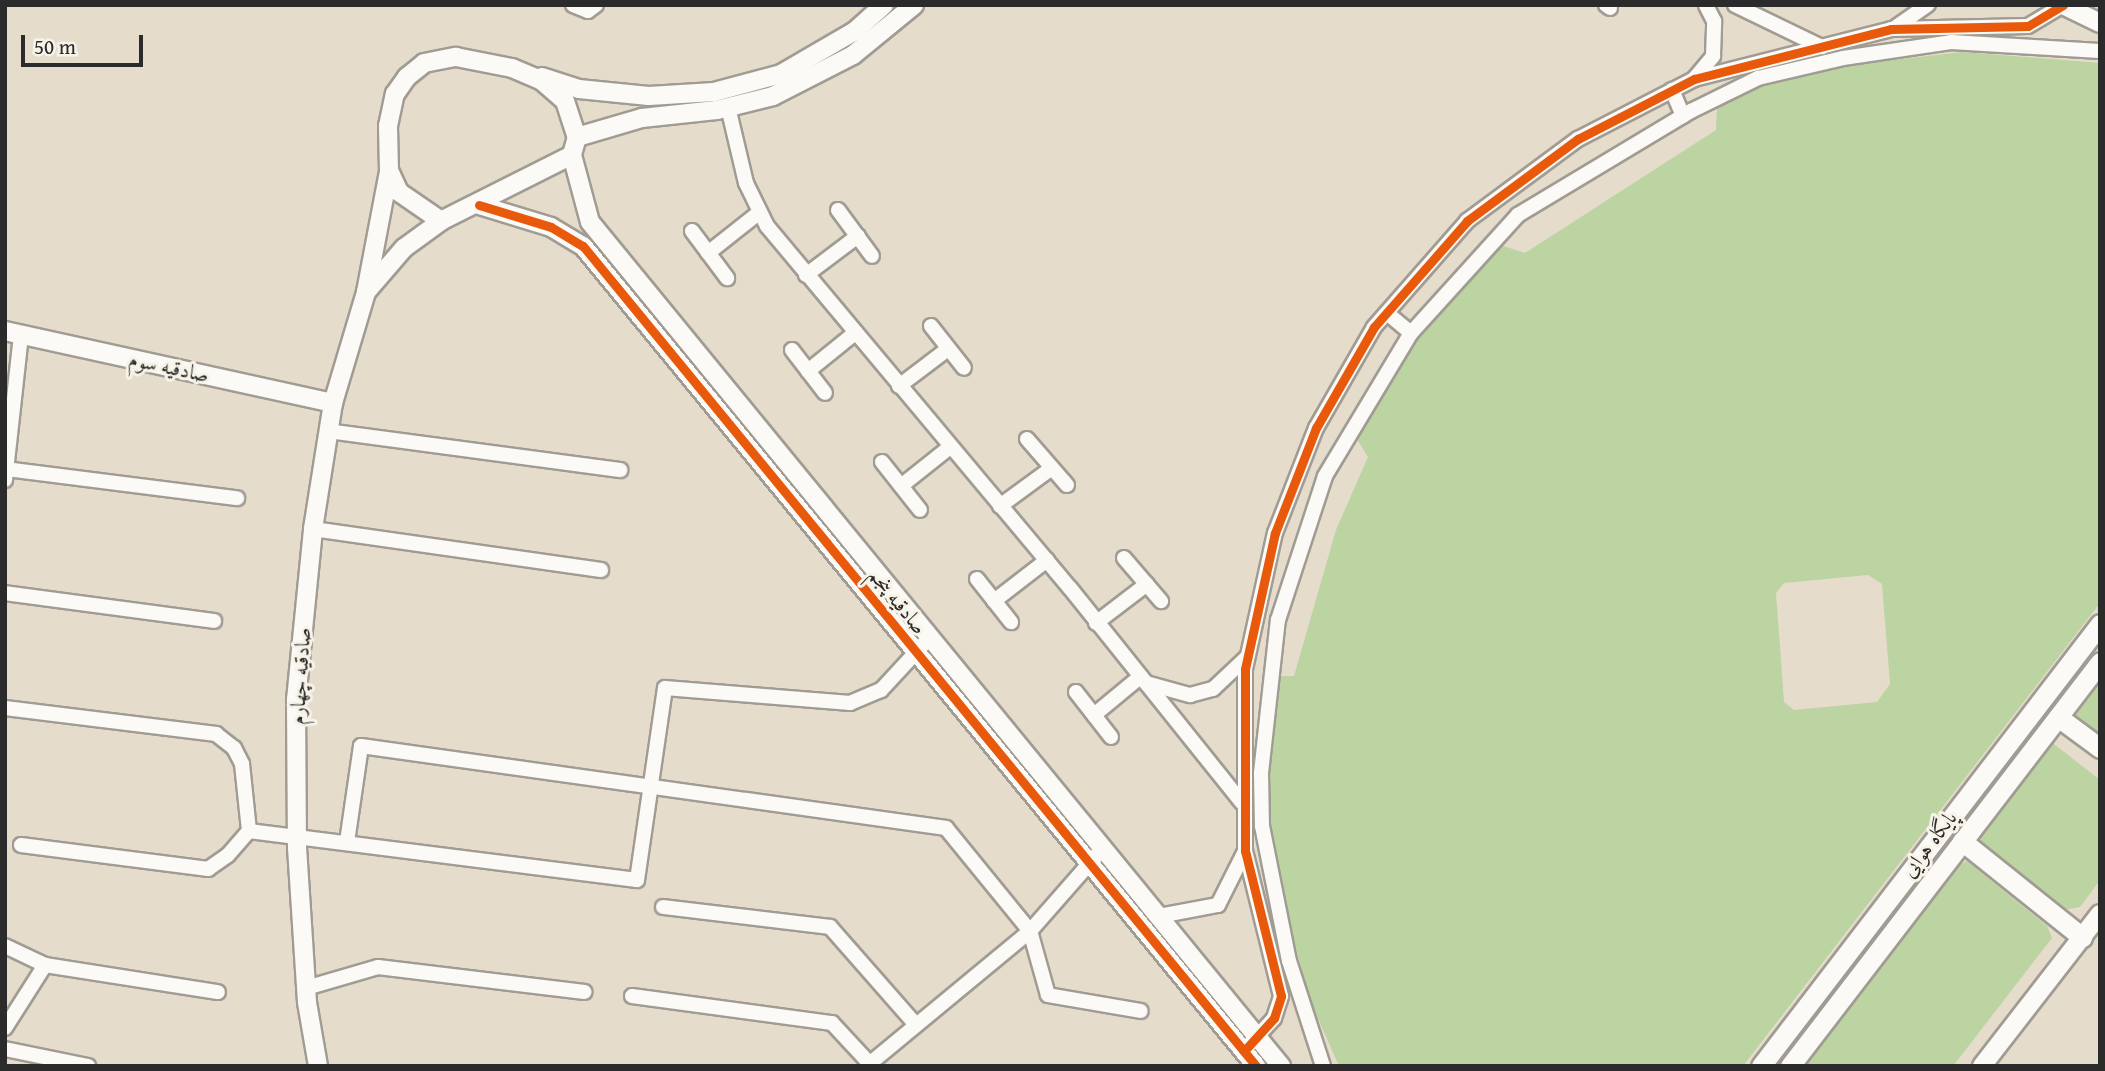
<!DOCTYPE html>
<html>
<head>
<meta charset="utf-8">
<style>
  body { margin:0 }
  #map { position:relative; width:2105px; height:1071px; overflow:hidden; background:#e5dccb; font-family:"Gentium Book Plus",Amiri,serif }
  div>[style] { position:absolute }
  .green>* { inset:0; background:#bbd4a1 }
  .roads { filter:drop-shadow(2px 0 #a19c93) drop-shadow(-2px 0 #a19c93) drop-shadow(0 2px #a19c93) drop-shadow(0 -2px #a19c93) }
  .minor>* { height:14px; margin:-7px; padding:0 7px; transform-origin:7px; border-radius:7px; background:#fbfaf7 }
  .tertiary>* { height:18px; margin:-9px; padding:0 9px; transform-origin:9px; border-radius:9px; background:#fbfaf7 }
  .secondary>* { height:19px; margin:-9.5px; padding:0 9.5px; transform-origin:9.5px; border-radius:9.5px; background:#fbfaf7 }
  .cycleway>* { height:9px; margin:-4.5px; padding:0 4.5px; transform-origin:4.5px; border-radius:4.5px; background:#e8590c }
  span { translate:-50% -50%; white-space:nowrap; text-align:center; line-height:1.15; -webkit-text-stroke:6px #f7f3e8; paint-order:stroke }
  .street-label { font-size:21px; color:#2b2b2b }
  .frame { position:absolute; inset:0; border:7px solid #2b2b2b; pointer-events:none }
  .scale { position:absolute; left:21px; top:35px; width:122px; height:32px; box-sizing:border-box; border:4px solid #2b2b2b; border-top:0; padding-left:9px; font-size:21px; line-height:24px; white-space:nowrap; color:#2b2b2b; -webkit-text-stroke:5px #f7f3e8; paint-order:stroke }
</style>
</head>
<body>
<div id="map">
  <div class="green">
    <div style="clip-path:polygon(evenodd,1962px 52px,2100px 63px,2100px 603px,1743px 1066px,1339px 1066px,1312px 1005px,1293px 938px,1266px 826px,1267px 775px,1276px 676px,1294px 676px,1336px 530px,1368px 457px,1355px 436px,1379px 388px,1422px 330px,1497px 244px,1525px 253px,1716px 130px,1717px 107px,1768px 82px,1842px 66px,1962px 52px,1868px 575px,1882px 584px,1890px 684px,1877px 702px,1794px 710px,1784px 702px,1776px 593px,1784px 583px,1868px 575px)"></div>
    <div style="clip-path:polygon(2100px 676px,2100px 752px,2069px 716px)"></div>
    <div style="clip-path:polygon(2054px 744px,2100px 780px,2100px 880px,2080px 907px,2064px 910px,1976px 837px,2044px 746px)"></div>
    <div style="clip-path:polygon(1967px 861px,2047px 926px,2052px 938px,1953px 1066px,1801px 1066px,1952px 868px)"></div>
  </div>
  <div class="roads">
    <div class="minor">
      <div style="left:573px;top:5px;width:16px;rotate:22deg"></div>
      <div style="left:588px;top:11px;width:10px;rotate:-37deg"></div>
      <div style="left:1606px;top:5px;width:5px;rotate:37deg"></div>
      <div style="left:1735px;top:5px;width:97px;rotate:25.8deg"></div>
      <div style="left:1896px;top:27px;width:39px;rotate:-35deg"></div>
      <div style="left:1694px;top:79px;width:30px;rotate:-50deg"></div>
      <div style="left:1713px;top:56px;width:35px;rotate:-88deg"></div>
      <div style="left:1714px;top:21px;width:18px;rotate:-117deg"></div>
      <div style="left:1672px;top:90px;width:28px;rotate:67deg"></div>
      <div style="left:728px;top:107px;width:78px;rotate:76.7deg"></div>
      <div style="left:746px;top:183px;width:48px;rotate:64deg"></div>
      <div style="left:767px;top:226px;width:472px;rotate:50.1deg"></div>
      <div style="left:1070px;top:588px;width:275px;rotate:51.3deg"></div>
      <div style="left:838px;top:210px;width:57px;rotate:53.5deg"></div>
      <div style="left:692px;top:231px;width:59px;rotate:53.3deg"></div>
      <div style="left:708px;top:253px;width:66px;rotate:-38.3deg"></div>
      <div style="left:806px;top:275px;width:65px;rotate:-36.9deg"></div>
      <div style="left:1387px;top:313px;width:31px;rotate:40deg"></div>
      <div style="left:931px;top:326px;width:53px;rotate:51.8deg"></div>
      <div style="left:792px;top:350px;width:54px;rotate:52.5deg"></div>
      <div style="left:808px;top:371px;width:60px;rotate:-39deg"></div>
      <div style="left:899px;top:386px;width:61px;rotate:-37.1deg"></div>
      <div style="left:328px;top:431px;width:295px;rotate:7.6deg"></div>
      <div style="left:1027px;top:439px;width:61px;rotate:49deg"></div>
      <div style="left:882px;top:462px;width:61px;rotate:51.6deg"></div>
      <div style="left:6px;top:469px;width:233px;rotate:7.2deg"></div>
      <div style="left:5px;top:480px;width:147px;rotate:-83.7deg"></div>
      <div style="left:901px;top:486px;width:63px;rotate:-38.5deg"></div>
      <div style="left:1000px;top:506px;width:64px;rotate:-36.2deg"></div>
      <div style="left:313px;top:529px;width:291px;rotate:8.1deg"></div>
      <div style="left:1124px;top:558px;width:57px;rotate:49.3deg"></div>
      <div style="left:977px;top:579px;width:55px;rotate:51.7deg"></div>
      <div style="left:5px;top:593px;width:211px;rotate:7.6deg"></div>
      <div style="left:994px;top:601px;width:67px;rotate:-37.7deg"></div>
      <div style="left:1096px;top:623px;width:64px;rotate:-37.4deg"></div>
      <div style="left:1146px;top:683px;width:46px;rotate:15.3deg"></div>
      <div style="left:1190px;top:695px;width:24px;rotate:-15deg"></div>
      <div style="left:1213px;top:689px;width:47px;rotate:-43.3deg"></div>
      <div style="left:1076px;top:692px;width:57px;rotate:52.1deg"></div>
      <div style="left:5px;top:708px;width:213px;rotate:7deg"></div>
      <div style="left:216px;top:734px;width:23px;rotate:38deg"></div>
      <div style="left:234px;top:748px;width:18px;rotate:63deg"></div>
      <div style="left:242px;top:764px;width:67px;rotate:84deg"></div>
      <div style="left:1094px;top:715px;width:60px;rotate:-39.6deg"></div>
      <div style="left:347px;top:842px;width:97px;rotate:-81.7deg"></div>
      <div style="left:361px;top:746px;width:591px;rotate:7.98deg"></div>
      <div style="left:946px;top:828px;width:133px;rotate:50.8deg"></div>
      <div style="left:1030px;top:931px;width:66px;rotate:74.3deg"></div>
      <div style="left:1048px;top:995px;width:94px;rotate:9.8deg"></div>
      <div style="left:21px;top:845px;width:189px;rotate:7.3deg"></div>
      <div style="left:208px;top:869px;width:24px;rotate:-35deg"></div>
      <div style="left:228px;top:855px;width:32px;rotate:-49deg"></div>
      <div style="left:249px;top:831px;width:391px;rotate:7.2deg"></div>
      <div style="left:637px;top:880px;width:194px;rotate:-81.7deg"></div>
      <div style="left:665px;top:688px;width:186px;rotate:4.6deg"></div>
      <div style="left:850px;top:703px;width:34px;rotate:-23deg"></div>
      <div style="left:881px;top:690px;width:72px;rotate:-47.2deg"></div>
      <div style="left:663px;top:907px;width:168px;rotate:6.8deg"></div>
      <div style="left:830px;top:927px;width:130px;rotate:48.7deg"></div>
      <div style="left:1159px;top:916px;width:60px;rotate:-10.6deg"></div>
      <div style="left:1218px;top:905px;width:60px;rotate:-63.4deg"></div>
      <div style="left:5px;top:946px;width:44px;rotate:25.4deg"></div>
      <div style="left:45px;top:965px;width:175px;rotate:8.9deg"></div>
      <div style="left:306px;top:988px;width:75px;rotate:-16.3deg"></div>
      <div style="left:378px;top:967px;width:208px;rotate:6.9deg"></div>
      <div style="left:632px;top:996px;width:202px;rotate:7.7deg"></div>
      <div style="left:832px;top:1023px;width:56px;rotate:47.2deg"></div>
      <div style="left:5px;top:1028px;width:75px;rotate:-57.6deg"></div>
      <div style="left:1250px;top:1044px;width:35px;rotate:-47deg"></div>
      <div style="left:1274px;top:1018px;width:23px;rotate:-72deg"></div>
      <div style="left:1281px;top:996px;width:149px;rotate:-103.9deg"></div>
      <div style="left:1245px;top:851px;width:182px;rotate:-90deg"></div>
      <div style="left:1245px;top:669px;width:139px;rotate:-77.6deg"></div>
      <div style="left:1275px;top:533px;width:113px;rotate:-68.7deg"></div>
      <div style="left:1316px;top:428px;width:116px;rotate:-60.1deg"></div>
      <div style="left:1374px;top:327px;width:141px;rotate:-48.7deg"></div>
      <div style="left:1467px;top:221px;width:138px;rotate:-36.5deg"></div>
      <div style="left:1578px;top:139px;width:131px;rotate:-27.3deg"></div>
      <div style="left:1694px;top:79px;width:203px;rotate:-14.2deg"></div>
      <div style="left:1891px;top:29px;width:137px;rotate:-1.3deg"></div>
      <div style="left:2028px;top:26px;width:41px;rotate:-31deg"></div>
      <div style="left:5px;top:1049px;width:85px;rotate:11.6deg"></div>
      <div style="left:867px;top:1066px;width:212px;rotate:-39.6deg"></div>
      <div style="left:1030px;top:931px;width:111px;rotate:-48.7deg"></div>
      <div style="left:1323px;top:1066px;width:110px;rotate:-107.9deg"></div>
      <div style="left:1289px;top:961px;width:138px;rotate:-101.3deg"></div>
      <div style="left:1262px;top:826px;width:53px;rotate:-91.1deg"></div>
      <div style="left:1261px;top:773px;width:154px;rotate:-83.7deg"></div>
      <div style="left:1278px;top:620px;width:151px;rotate:-71.9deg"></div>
      <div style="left:1325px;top:476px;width:167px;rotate:-59deg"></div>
      <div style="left:1411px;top:333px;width:159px;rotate:-47.8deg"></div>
      <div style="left:1518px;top:215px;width:202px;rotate:-31deg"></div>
      <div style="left:1691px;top:111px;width:75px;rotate:-26.2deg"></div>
      <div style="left:1758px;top:78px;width:87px;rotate:-13.2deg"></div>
      <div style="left:1843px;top:58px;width:109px;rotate:-8.4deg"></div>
      <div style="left:1951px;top:42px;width:149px;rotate:3.5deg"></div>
    </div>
    <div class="tertiary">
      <div style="left:2063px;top:5px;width:41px;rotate:25.9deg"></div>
      <div style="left:456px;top:57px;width:57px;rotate:11.1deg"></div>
      <div style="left:512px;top:68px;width:33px;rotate:23deg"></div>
      <div style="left:542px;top:81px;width:30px;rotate:41deg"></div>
      <div style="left:565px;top:101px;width:38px;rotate:72deg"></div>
      <div style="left:577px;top:137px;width:19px;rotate:106deg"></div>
      <div style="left:572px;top:155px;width:147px;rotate:153.3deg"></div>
      <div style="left:441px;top:221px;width:51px;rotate:-145.4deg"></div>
      <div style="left:399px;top:192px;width:23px;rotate:-115deg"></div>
      <div style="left:389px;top:171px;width:45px;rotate:-91.3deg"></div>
      <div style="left:388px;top:126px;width:33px;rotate:-78deg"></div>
      <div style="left:395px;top:94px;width:21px;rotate:-55deg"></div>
      <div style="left:407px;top:77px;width:22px;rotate:-39deg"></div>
      <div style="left:424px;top:63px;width:33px;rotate:-11deg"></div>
      <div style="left:542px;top:77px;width:39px;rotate:18deg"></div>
      <div style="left:579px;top:89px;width:70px;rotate:5.7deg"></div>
      <div style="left:649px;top:96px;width:65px;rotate:-3.5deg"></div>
      <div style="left:714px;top:92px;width:69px;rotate:-15deg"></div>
      <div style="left:781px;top:74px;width:86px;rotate:-30.2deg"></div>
      <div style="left:855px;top:31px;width:39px;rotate:-42deg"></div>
      <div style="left:577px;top:137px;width:68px;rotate:-16.3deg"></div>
      <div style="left:642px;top:118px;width:75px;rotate:-6.1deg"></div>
      <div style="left:717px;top:110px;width:58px;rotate:-14deg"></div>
      <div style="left:773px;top:96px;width:90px;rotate:-27.1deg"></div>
      <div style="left:853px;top:55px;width:79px;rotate:-39.3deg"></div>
      <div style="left:572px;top:155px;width:69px;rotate:75deg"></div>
      <div style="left:590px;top:222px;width:1091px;rotate:50.69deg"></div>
      <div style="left:479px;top:205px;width:75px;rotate:17deg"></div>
      <div style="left:551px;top:227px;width:37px;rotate:31deg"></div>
      <div style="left:583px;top:246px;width:1061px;rotate:50.62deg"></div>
      <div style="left:366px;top:292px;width:58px;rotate:-49.2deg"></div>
      <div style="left:404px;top:248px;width:46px;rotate:-36.1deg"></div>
      <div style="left:5px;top:331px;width:336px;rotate:12.4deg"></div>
      <div style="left:318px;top:1066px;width:65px;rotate:-99.8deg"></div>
      <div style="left:307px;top:1002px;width:154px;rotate:-93.7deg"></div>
      <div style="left:297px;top:848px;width:148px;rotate:-90.4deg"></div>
      <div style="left:296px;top:700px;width:172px;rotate:-84.3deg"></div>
      <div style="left:313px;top:529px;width:128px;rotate:-81deg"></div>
      <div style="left:333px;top:403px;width:116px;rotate:-73.4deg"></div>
      <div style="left:366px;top:292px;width:123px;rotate:-79.2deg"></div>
      <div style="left:1982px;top:1066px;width:192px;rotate:-52.2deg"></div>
    </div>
    <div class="secondary">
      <div style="left:2058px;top:717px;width:52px;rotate:36.4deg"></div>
      <div style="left:1962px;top:841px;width:154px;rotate:38.7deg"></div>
      <div style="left:1761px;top:1066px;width:557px;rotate:-52.51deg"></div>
      <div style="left:1790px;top:1066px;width:509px;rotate:-52.5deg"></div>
    </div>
  </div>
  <div class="cycleway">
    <div style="left:479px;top:205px;width:75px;rotate:17deg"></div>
    <div style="left:551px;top:227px;width:37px;rotate:31deg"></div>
    <div style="left:583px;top:246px;width:1061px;rotate:50.62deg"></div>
    <div style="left:1244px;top:1051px;width:45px;rotate:-47.7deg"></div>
    <div style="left:1274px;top:1018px;width:23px;rotate:-72deg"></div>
    <div style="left:1281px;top:996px;width:149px;rotate:-103.9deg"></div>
    <div style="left:1245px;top:851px;width:182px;rotate:-90deg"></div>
    <div style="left:1245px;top:669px;width:139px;rotate:-77.6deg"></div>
    <div style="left:1275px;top:533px;width:113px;rotate:-68.7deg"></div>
    <div style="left:1316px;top:428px;width:116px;rotate:-60.1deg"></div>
    <div style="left:1374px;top:327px;width:141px;rotate:-48.7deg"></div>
    <div style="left:1467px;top:221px;width:138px;rotate:-36.5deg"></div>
    <div style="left:1578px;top:139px;width:131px;rotate:-27.3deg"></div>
    <div style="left:1694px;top:79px;width:203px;rotate:-14.2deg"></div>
    <div style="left:1891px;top:29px;width:137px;rotate:-1.3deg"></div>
    <div style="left:2028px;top:26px;width:41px;rotate:-31deg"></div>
  </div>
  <div class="street-label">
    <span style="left:169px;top:367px;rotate:12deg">صادقیه سوم</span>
    <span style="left:898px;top:601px;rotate:51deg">صادقیه پنجم</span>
    <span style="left:300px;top:676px;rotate:-86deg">صادقیه چهارم</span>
    <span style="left:1929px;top:844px;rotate:-53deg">پایگاه هوایی</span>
  </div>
  <div class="frame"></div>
  <div class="scale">50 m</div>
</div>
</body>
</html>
